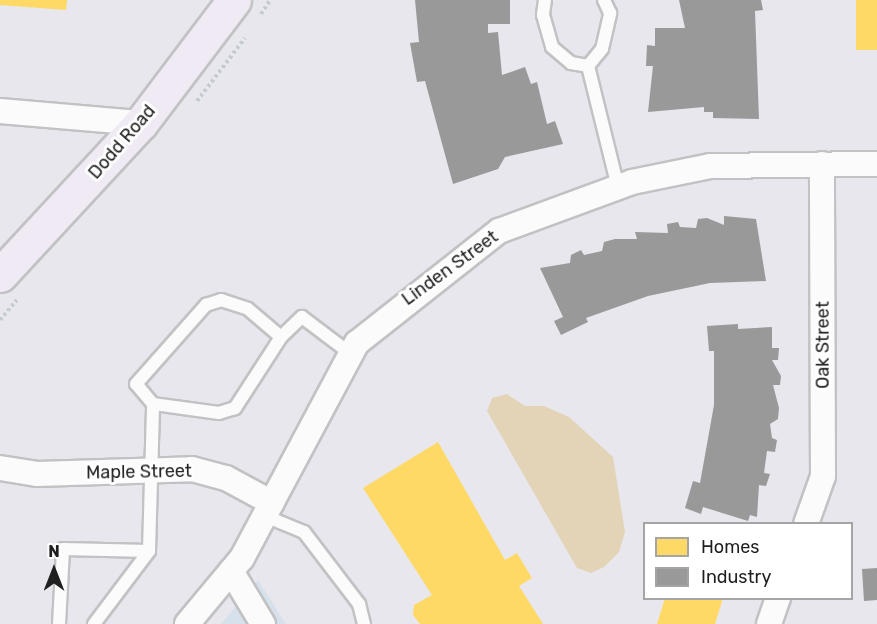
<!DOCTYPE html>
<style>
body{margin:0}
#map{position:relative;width:877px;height:624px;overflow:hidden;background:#e7e7ed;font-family:Rubik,sans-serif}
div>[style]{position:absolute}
.commercial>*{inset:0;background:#d7e1ec}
.water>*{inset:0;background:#e3d4b8}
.homes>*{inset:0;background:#ffd966;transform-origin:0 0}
.industry>*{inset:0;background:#999}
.path>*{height:4px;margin-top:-2px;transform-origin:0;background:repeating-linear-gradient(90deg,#c4cad3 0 3px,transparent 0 6px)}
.roads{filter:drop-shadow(2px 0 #c2c2c4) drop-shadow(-2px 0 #c2c2c4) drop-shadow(0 2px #c2c2c4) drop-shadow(0 -2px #c2c2c4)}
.service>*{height:12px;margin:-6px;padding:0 6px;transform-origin:6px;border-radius:6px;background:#fbfbfc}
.minor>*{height:24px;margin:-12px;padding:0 12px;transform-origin:12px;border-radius:12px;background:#fbfbfc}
.secondary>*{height:33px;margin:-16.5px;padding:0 16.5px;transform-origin:16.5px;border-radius:16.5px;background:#efeaf4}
span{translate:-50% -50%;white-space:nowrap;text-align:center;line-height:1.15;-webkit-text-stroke:6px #fff;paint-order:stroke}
.street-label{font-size:18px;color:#1f1f1f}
.legend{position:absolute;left:643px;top:522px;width:210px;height:78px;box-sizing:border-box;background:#fff;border:2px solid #a5a5a5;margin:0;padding:8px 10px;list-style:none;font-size:18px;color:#1f1f1f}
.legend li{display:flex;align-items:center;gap:12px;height:30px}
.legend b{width:30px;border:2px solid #a5a5a5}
.north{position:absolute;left:24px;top:540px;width:60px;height:60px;-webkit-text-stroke:4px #fff;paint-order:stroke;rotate:0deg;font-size:16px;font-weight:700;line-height:24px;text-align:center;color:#1f1f1f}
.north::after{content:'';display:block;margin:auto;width:21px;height:27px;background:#1f1f1f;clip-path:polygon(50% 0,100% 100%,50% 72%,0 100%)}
</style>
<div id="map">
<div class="commercial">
<div style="clip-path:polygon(258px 580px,286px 624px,221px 624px)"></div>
</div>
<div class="water">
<div style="clip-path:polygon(507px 394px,525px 406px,544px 406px,569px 417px,613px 457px,625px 532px,619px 552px,604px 567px,591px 573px,577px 568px,487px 411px,492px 398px)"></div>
</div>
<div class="homes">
<div style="clip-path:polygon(0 0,67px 0,66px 10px,0 5px)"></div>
<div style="left:856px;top:0;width:21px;height:50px"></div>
<div style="clip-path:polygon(438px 442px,505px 560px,517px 553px,532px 578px,519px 586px,543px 624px,420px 624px,413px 615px,414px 605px,432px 595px,363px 488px)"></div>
<div style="clip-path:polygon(665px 598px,723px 598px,715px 624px,657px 624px)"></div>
</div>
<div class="industry">
<div style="clip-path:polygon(415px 0,510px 0,510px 24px,488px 24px,488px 33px,498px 32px,502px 75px,525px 67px,531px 84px,537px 82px,547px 124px,555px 121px,563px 144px,505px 157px,498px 169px,453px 184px,425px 81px,417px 82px,410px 43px,419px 42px)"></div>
<div style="clip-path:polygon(679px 0,761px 0,763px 10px,755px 11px,759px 119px,713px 118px,713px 112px,704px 112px,704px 107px,648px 112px,653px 66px,646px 66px,647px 45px,655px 46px,655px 28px,685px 28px)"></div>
<div style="clip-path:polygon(724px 216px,756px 219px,766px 281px,710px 283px,648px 296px,586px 318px,588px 322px,561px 335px,554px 321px,563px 317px,540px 268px,570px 263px,571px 255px,581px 250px,584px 255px,602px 251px,604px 242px,615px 239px,637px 239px,635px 232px,668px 233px,667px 224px,678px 222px,680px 227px,696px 228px,698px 219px,707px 218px,724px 225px)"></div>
<div style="clip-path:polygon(738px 324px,738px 329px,772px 327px,772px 348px,779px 348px,778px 360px,772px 360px,781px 376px,780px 385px,773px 385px,779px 408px,778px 419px,770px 424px,772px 438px,777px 440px,775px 452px,767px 451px,764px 473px,770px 474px,766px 486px,759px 485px,757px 517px,750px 515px,748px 521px,703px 507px,701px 514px,685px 508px,693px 481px,700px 483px,714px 405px,714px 351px,709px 351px,707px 326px)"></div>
<div style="clip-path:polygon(877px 568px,877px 600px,864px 601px,862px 569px)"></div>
</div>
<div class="path">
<div style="left:261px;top:14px;width:17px;rotate:-57deg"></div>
<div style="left:197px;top:101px;width:79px;rotate:-52.7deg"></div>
<div style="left:0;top:320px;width:26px;rotate:-50deg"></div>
</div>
<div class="roads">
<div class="service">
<div style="left:545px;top:0;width:15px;rotate:98deg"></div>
<div style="left:543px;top:15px;width:33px;rotate:74deg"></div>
<div style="left:552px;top:47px;width:25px;rotate:40deg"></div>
<div style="left:571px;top:63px;width:17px;rotate:10deg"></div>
<div style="left:588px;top:66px;width:125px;rotate:76.1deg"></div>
<div style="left:588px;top:66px;width:22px;rotate:-51deg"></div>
<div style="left:602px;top:49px;width:37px;rotate:-77deg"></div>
<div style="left:610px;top:13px;width:14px;rotate:-115deg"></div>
<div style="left:281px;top:337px;width:29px;rotate:-44deg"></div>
<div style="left:302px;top:317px;width:61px;rotate:37.1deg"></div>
<div style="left:265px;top:516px;width:42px;rotate:22.3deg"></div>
<div style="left:304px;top:532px;width:91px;rotate:52.6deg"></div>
<div style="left:359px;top:604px;width:21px;rotate:76deg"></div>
<div style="left:59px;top:624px;width:75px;rotate:-86.9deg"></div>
<div style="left:63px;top:549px;width:86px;rotate:1.3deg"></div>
<div style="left:94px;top:624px;width:91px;rotate:-53deg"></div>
<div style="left:149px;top:551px;width:147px;rotate:-88.4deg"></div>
<div style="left:153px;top:404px;width:26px;rotate:-130deg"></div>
<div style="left:136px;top:384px;width:106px;rotate:-48.5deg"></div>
<div style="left:206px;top:305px;width:16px;rotate:-18deg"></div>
<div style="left:221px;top:300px;width:28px;rotate:18deg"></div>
<div style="left:248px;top:309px;width:43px;rotate:40.3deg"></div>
<div style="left:281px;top:337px;width:85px;rotate:122.9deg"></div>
<div style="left:235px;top:408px;width:17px;rotate:163deg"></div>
<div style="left:219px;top:413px;width:67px;rotate:-172.2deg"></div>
</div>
<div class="minor">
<div style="left:0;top:111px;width:142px;rotate:4.9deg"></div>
<div style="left:0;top:468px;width:37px;rotate:9deg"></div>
<div style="left:37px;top:474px;width:155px;rotate:-1.8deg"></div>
<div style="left:192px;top:469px;width:35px;rotate:15deg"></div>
<div style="left:226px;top:478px;width:52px;rotate:28.5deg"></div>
<div style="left:806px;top:524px;width:51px;rotate:-70.5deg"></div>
<div style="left:823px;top:476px;width:312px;rotate:-90.2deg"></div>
<div style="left:231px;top:571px;width:62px;rotate:58.9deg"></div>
<div style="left:187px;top:624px;width:86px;rotate:-50.2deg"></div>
<div style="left:242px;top:558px;width:244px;rotate:-61.9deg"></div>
<div style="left:357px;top:343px;width:181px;rotate:-38.3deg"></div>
<div style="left:499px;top:231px;width:142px;rotate:-20.2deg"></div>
<div style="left:632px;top:182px;width:80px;rotate:-11.6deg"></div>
<div style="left:710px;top:166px;width:167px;rotate:-0.7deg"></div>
<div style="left:769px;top:624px;width:28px;rotate:-71deg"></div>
</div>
<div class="secondary">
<div style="left:0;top:275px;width:207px;rotate:-47.2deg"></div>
<div style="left:141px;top:123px;width:154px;rotate:-52.9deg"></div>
</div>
</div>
<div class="street-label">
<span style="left:122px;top:142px;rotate:-49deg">Dodd Road</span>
<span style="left:450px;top:268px;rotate:-36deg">Linden Street</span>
<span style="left:823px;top:345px;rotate:-90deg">Oak Street</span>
<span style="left:139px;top:472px;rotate:-1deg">Maple Street</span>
</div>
<ul class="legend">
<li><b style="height:16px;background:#ffd966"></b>Homes</li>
<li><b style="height:16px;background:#999"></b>Industry</li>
</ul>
<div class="north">N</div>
</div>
